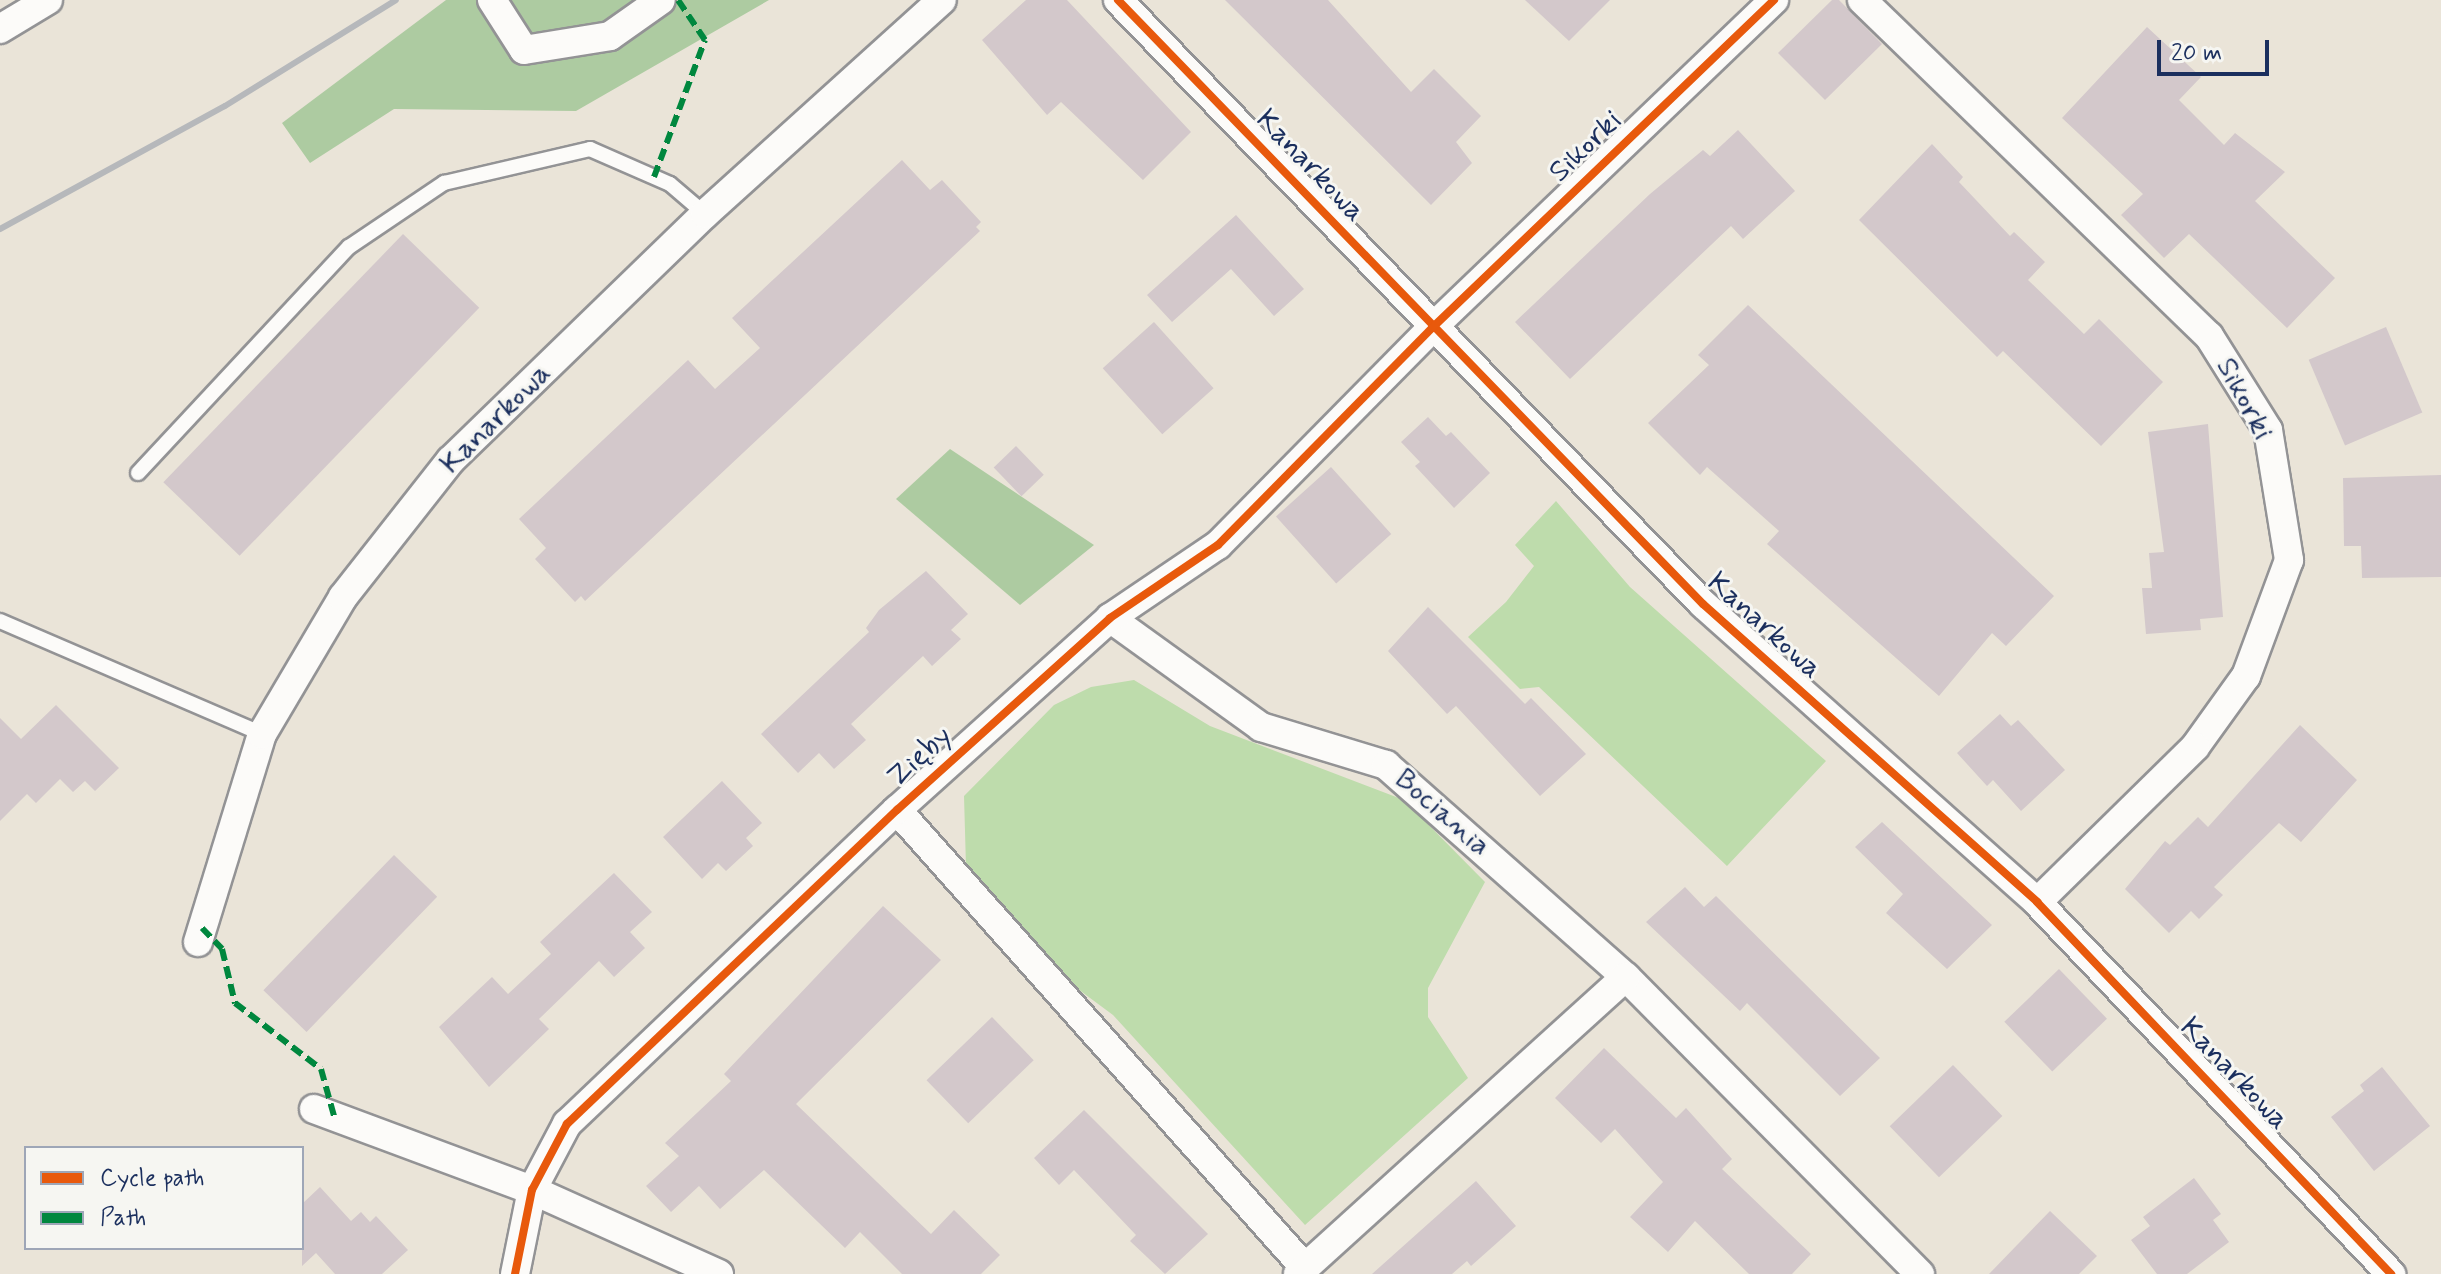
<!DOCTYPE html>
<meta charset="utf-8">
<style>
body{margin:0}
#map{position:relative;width:2441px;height:1274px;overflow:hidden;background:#eae4d8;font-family:Mynerve,sans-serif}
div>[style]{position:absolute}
.green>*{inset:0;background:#bedcac}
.forest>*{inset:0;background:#adcba1}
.building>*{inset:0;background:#d3c8cb;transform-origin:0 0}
.roads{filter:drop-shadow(2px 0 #939395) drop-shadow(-2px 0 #939395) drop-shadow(0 2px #939395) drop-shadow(0 -2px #939395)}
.lane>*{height:14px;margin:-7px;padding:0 7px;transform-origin:7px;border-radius:7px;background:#fcfbf9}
.street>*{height:28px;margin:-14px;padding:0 14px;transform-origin:14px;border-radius:14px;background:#fcfbf9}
.rail>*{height:6px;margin:-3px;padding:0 3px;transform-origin:3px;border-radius:3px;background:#b6b8bb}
.quiet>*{height:6px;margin-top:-3px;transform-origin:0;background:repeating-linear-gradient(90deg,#00873e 0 12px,transparent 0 18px)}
.cycleway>*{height:8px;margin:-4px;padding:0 4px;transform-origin:4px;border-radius:4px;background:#e8590c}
span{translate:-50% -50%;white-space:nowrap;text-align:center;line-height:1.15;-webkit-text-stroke:6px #f6f6f2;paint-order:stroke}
.street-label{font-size:30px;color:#1b2f5e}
.legend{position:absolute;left:24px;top:1146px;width:280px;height:104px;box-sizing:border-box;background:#f6f6f2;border:2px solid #9ea6b7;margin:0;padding:10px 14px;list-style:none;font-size:24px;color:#1b2f5e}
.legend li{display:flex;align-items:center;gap:16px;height:40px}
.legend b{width:40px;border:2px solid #9ea6b7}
.scale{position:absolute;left:2157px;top:40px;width:112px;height:36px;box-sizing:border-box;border:4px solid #1b2f5e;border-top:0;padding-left:10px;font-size:24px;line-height:28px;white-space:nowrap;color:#1b2f5e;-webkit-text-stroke:6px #f6f6f2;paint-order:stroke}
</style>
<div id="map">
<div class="green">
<div style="clip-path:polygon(1556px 501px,1630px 587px,1826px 761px,1727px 866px,1539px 687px,1520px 689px,1468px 637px,1506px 602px,1534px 566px,1515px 545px)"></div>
<div style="clip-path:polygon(1134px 680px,1210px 726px,1404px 800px,1485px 882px,1428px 988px,1428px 1017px,1468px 1078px,1305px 1225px,1113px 1015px,1059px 975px,966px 867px,964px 796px,1054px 705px,1091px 687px)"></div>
</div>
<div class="forest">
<div style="clip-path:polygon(446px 0,769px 0,576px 111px,394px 109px,310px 163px,282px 123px)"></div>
<div style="clip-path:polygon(950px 449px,1094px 545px,1020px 605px,896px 499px)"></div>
</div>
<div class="building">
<div style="clip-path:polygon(1026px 0,1067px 0,1191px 132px,1143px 180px,1061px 102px,1047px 115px,982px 40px)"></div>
<div style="clip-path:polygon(1225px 0,1328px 0,1411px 92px,1434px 69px,1481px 116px,1456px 142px,1472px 163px,1431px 205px)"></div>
<div style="clip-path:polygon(1525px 0,1610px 0,1569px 41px)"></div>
<div style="clip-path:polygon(1832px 0,1839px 0,1882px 44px,1825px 100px,1778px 53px)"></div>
<div style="clip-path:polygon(2147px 27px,2201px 77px,2179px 100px,2224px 145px,2235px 133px,2285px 172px,2255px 201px,2335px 278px,2287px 328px,2189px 234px,2164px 258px,2121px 215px,2143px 194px,2062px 118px)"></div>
<div style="clip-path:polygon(1738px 130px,1795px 191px,1743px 239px,1731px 226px,1570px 379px,1515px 322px,1650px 194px,1703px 150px,1710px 156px)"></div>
<div style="clip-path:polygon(1932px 144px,1963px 177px,1959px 182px,2010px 236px,2014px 232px,2045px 262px,2028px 280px,2084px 334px,2099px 319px,2163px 382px,2101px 446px,2003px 351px,1997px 357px,1859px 220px)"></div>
<div style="clip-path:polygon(902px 160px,930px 190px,942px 180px,981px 222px,976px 227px,980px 231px,585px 601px,581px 596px,575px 602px,535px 559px,546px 548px,519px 519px,688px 360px,715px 389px,760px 348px,732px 318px)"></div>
<div style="clip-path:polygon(1236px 215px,1304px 289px,1274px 316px,1231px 269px,1172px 322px,1147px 295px)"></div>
<div style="left:403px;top:234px;width:106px;height:345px;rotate:44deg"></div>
<div style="clip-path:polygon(1748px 305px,2054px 596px,2006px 646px,1992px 633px,1939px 696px,1767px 544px,1779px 531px,1707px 467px,1700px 475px,1648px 423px,1709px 365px,1698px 355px)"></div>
<div style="left:1154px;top:322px;width:89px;height:69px;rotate:48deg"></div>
<div style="left:2386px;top:327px;width:93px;height:84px;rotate:67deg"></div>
<div style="clip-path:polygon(1428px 417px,1446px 436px,1451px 432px,1490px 473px,1454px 508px,1415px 466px,1420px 462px,1401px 442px)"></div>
<div style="clip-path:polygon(2208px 424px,2223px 617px,2200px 619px,2201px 630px,2146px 634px,2142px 588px,2152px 588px,2149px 553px,2164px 552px,2148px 432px)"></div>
<div style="left:1016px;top:446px;width:40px;height:31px;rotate:46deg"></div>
<div style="left:1331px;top:467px;width:90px;height:74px;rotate:48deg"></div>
<div style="clip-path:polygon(2441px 475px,2441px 577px,2362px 578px,2361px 546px,2344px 546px,2343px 478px)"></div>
<div style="clip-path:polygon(926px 571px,968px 614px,951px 630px,961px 639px,932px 666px,923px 656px,851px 724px,866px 740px,834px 769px,819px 753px,798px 773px,761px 734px,869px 632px,866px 628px,879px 610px)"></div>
<div style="clip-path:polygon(1428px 607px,1525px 704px,1531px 698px,1586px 754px,1540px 796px,1456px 706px,1447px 714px,1388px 651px)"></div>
<div style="clip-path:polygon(56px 705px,119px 768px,95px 791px,85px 781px,73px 792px,60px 779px,36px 803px,27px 794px,0 821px,0 718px,21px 739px)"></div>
<div style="clip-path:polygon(2000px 714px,2011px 726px,2018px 720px,2065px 770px,2021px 811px,1993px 780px,1987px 786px,1957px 753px)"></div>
<div style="clip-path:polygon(2300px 725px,2357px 780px,2301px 842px,2279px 823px,2214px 887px,2223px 895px,2199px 919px,2191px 911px,2169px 933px,2125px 889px,2165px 841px,2170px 845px,2198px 817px,2208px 827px)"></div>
<div style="clip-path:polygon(722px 781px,762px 823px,746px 838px,753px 846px,726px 871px,718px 863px,702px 879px,663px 837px)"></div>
<div style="clip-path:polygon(1882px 822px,1992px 925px,1947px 969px,1886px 913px,1903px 894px,1855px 847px)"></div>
<div style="left:394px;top:855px;width:60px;height:188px;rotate:44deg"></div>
<div style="clip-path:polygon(614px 873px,652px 912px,630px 932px,645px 948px,614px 977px,599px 961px,539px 1019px,549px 1029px,489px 1087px,439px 1027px,492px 977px,508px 994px,551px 954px,540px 942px)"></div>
<div style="clip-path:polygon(1685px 887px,1704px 907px,1716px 896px,1880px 1058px,1840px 1096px,1747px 1003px,1740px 1011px,1646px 922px)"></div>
<div style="clip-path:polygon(883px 906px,941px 960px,796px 1104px,931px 1234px,954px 1210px,1000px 1255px,981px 1274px,902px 1274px,860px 1232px,845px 1248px,764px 1170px,720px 1209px,699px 1186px,671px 1212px,646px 1186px,679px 1156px,665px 1143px,731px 1081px,724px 1074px)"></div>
<div style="left:2059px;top:969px;width:69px;height:76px;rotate:46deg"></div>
<div style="left:992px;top:1017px;width:60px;height:91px;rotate:46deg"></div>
<div style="clip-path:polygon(1604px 1048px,1676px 1118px,1686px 1108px,1732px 1159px,1722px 1169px,1811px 1254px,1792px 1274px,1749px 1274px,1695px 1221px,1668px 1252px,1630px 1217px,1663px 1182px,1615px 1129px,1601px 1143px,1555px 1098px)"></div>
<div style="left:1953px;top:1065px;width:71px;height:88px;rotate:46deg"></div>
<div style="clip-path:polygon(2382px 1067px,2430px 1126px,2374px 1171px,2331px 1117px,2364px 1091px,2360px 1085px)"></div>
<div style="clip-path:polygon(1084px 1110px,1208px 1234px,1165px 1274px,1130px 1241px,1136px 1235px,1074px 1170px,1059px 1185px,1034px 1158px)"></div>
<div style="clip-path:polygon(2194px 1178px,2221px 1214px,2213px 1220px,2229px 1242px,2187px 1274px,2157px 1274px,2131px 1240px,2150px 1226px,2143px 1217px)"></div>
<div style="clip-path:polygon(1476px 1181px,1516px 1226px,1471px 1266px,1467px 1261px,1452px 1274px,1372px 1274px)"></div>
<div style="clip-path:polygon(320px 1187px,351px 1221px,361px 1212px,370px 1222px,376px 1216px,408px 1250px,382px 1274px,335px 1274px,316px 1253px,302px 1266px,302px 1204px)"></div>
<div style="clip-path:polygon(2050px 1211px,2097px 1256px,2079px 1274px,1989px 1274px)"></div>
</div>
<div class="roads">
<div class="lane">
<div style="left:138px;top:473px;width:309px;rotate:-47deg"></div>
<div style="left:349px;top:247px;width:115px;rotate:-34deg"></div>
<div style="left:444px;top:183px;width:150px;rotate:-13.1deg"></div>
<div style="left:590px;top:149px;width:87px;rotate:23.6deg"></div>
<div style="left:670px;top:184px;width:46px;rotate:40.6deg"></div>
<div style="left:0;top:621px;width:285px;rotate:23.3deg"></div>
</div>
<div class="street">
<div style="left:492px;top:0;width:59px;rotate:57.4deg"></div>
<div style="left:524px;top:50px;width:87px;rotate:-9.2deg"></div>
<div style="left:610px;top:36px;width:62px;rotate:-35.2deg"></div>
<div style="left:1118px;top:0;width:841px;rotate:45.92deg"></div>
<div style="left:1703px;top:604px;width:448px;rotate:41.7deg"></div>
<div style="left:2037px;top:902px;width:514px;rotate:46.42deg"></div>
<div style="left:1862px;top:0;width:483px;rotate:44.1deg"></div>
<div style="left:2209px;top:336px;width:111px;rotate:57.9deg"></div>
<div style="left:2268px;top:430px;width:132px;rotate:80.8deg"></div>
<div style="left:2289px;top:560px;width:124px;rotate:110.3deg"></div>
<div style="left:2246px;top:676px;width:87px;rotate:125.7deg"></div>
<div style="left:2195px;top:747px;width:221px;rotate:135.5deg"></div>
<div style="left:0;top:29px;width:56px;rotate:-31.1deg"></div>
<div style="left:1110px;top:618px;width:186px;rotate:35.8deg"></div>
<div style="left:1261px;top:727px;width:131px;rotate:16.9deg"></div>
<div style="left:1386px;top:765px;width:320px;rotate:41.5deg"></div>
<div style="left:1626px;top:977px;width:418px;rotate:45.3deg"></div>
<div style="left:897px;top:810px;width:613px;rotate:48.3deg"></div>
<div style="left:198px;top:942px;width:218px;rotate:-72.9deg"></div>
<div style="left:262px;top:734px;width:159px;rotate:-59.4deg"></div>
<div style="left:343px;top:597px;width:174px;rotate:-51.8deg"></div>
<div style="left:451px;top:460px;width:354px;rotate:-44.1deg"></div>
<div style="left:705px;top:214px;width:319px;rotate:-42.1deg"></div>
<div style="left:314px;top:1109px;width:233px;rotate:20.4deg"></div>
<div style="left:532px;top:1190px;width:205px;rotate:24.2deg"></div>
<div style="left:515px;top:1274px;width:86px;rotate:-78.6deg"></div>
<div style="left:532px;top:1190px;width:75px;rotate:-62.1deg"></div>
<div style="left:567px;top:1124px;width:456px;rotate:-43.6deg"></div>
<div style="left:897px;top:810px;width:287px;rotate:-42deg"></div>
<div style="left:1110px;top:618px;width:130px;rotate:-34.1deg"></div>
<div style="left:1218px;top:545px;width:305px;rotate:-45.4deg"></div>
<div style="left:1432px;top:328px;width:474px;rotate:-43.8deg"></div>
<div style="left:1298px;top:1274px;width:442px;rotate:-42.2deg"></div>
</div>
</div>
<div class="rail">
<div style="left:0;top:229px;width:256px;rotate:-28.7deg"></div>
<div style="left:225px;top:106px;width:201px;rotate:-31.8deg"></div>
</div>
<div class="quiet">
<div style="left:654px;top:177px;width:146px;rotate:-69.6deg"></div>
<div style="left:705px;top:40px;width:48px;rotate:-124deg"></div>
<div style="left:202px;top:928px;width:29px;rotate:46deg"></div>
<div style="left:222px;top:949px;width:56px;rotate:76.5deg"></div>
<div style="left:235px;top:1003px;width:108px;rotate:37.5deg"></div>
<div style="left:321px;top:1069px;width:49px;rotate:74.5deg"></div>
</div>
<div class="cycleway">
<div style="left:1118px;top:0;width:841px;rotate:45.92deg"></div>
<div style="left:1703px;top:604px;width:448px;rotate:41.7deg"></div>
<div style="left:2037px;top:902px;width:514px;rotate:46.42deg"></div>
<div style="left:515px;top:1274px;width:86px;rotate:-78.6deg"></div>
<div style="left:532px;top:1190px;width:75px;rotate:-62.1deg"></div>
<div style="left:567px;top:1124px;width:456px;rotate:-43.6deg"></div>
<div style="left:897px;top:810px;width:287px;rotate:-42deg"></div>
<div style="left:1110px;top:618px;width:130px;rotate:-34.1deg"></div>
<div style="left:1218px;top:545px;width:305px;rotate:-45.4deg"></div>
<div style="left:1432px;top:328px;width:474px;rotate:-43.8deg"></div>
</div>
<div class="street-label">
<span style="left:1586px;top:147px;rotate:-44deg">Sikorki</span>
<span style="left:1310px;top:166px;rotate:46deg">Kanarkowa</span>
<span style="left:2244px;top:399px;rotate:62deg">Sikorki</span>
<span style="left:496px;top:419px;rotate:-45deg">Kanarkowa</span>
<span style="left:1764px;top:626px;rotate:42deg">Kanarkowa</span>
<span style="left:920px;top:757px;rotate:-42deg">Zięby</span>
<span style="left:1442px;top:813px;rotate:41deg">Bociania</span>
<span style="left:2234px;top:1074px;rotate:46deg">Kanarkowa</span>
</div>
<ul class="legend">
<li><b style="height:10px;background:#e8590c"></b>Cycle path</li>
<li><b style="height:10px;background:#00873e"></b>Path</li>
</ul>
<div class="scale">20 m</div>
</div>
